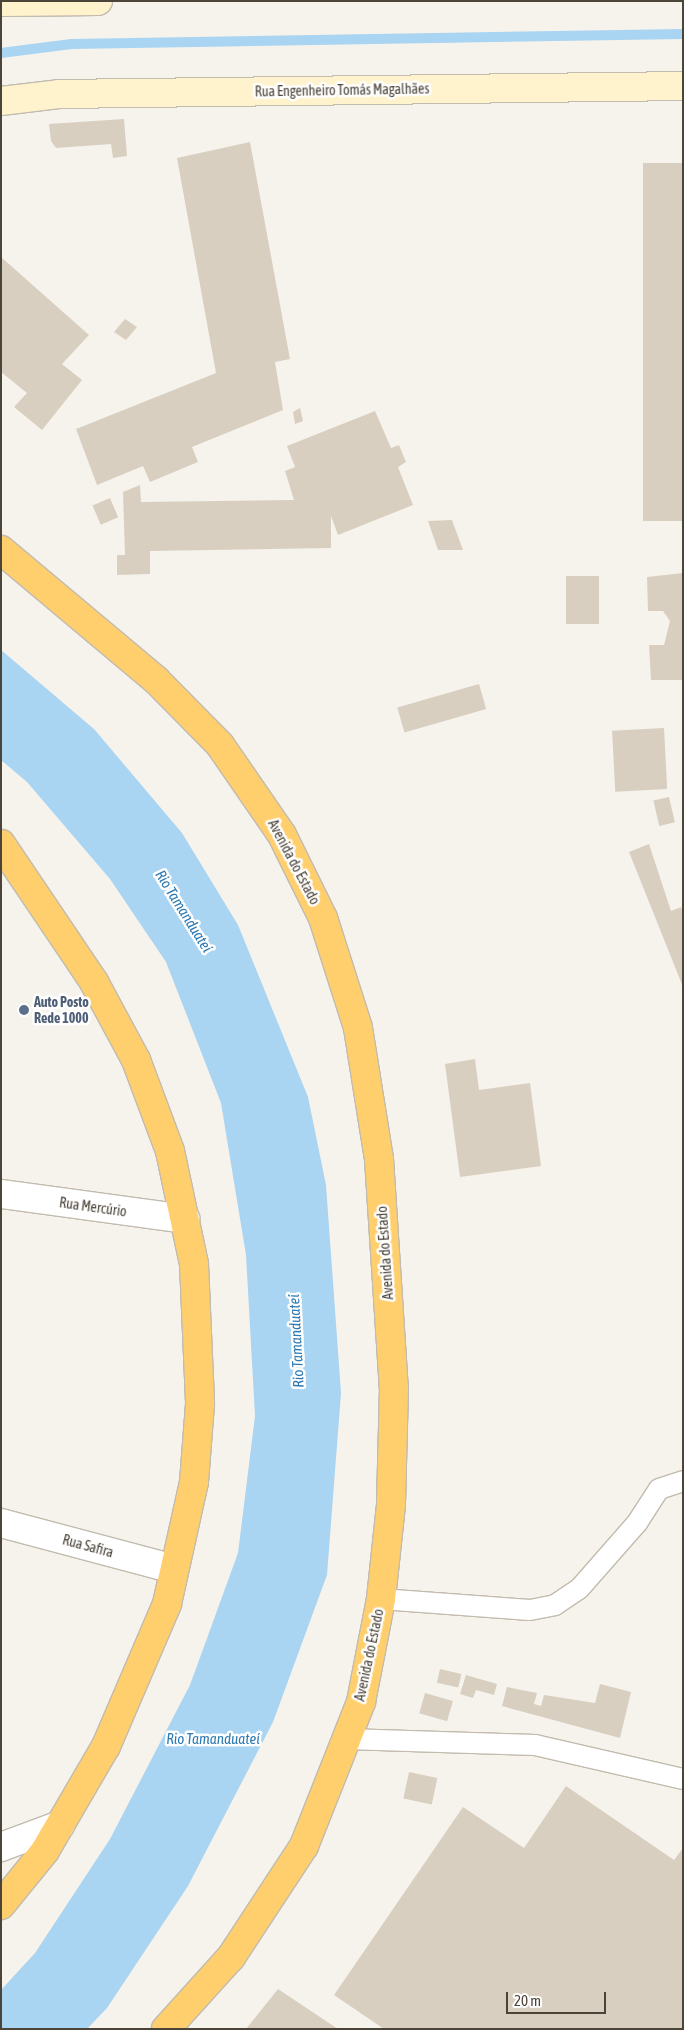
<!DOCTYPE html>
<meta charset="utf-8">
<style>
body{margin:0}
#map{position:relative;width:684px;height:2030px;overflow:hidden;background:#f6f3ec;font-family:"Asap Condensed",sans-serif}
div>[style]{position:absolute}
.water>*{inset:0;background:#a9d4f2}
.stream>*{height:10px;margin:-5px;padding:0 5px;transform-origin:5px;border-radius:5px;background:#a9d4f2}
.building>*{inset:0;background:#d8cfc1;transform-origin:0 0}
.roads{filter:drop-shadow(1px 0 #c2bbae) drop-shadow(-1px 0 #c2bbae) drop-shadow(0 1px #c2bbae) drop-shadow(0 -1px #c2bbae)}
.lane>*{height:20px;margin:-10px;padding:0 10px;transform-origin:10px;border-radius:10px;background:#fff}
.street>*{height:28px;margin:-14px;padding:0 14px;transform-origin:14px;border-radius:14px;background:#fff}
.secondary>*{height:28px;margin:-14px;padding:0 14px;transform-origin:14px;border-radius:14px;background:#fff3cd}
.highway>*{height:28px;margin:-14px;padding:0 14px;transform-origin:14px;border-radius:14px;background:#ffcf6e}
.dots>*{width:14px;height:14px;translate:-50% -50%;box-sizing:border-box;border:2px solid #fff;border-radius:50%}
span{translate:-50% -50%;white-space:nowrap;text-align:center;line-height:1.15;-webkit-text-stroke:5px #fff;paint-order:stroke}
.street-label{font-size:14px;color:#4b4439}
.service-label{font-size:14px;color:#4e5e75;font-weight:700}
.left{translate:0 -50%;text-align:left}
.water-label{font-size:15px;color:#2e7ab2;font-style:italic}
.frame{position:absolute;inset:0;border:2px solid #4b4439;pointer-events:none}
.scale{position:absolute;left:506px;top:1992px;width:100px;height:22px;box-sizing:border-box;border:2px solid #4b4439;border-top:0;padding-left:6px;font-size:15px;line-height:18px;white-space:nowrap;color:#4b4439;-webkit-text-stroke:4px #fff;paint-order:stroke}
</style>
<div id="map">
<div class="water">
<div style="clip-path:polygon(1px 650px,94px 729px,182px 833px,238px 925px,308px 1097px,326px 1185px,341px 1393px,327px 1575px,273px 1722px,188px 1886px,107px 2008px,87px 2029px,1px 2029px,1px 1990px,35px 1953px,110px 1839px,190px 1685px,238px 1553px,255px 1416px,246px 1255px,221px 1103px,166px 962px,110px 879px,27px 782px,1px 760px)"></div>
</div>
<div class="stream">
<div style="left:1px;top:53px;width:71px;rotate:-7.3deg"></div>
<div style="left:71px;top:44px;width:612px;rotate:-0.94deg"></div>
</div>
<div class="building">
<div style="clip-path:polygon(124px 119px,127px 156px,113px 158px,111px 144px,56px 148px,51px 141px,49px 124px)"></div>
<div style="clip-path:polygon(250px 142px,290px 359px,275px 362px,283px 410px,192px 447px,198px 462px,150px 482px,143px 466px,97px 485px,76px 429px,216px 373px,177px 158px)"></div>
<div style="left:643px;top:163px;width:40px;height:358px"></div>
<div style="clip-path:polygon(1px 257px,89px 335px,62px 364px,82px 380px,42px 430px,14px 407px,27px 393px,1px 372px)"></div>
<div style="clip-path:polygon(125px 319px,137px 327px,126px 340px,114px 332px)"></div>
<div style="clip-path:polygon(300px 408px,303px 421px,295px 424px,293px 412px)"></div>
<div style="clip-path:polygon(375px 411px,391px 448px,399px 445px,406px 462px,398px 467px,413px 505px,338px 535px,331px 516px,331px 548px,150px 551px,150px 574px,117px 575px,117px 555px,125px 555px,123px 492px,140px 485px,141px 502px,294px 500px,285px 471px,295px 467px,287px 446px)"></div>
<div style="left:110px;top:498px;width:21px;height:19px;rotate:67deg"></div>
<div style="clip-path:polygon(452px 520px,463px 550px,438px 550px,428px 521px)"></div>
<div style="clip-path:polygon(683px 573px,683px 680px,651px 680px,649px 645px,664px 645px,670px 621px,663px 611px,648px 611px,647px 577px)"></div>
<div style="left:566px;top:576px;width:33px;height:48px"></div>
<div style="left:479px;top:684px;width:26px;height:85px;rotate:74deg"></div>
<div style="left:664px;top:728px;width:61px;height:52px;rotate:87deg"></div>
<div style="left:669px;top:797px;width:26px;height:16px;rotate:77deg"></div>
<div style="clip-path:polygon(649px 844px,671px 911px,681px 907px,683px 913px,683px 987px,629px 852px)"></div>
<div style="clip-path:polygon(475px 1059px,479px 1090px,530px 1083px,541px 1166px,460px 1177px,445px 1064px)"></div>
<div style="left:440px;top:1669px;width:22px;height:14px;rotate:13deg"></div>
<div style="clip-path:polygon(466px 1675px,497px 1684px,494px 1695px,476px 1690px,473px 1698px,460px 1694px)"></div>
<div style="clip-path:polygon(600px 1684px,631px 1692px,620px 1738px,502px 1706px,507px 1687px,537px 1693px,534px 1704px,541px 1706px,544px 1695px,595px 1703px)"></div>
<div style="left:425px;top:1693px;width:29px;height:21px;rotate:16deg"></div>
<div style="left:409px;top:1772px;width:29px;height:27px;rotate:12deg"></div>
<div style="clip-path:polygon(566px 1786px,674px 1860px,683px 1848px,683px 2029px,384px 2029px,334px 1995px,463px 1807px,524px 1848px)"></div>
<div style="clip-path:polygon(278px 1989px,338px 2029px,246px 2029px)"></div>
</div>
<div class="roads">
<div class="lane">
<div style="left:381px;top:1599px;width:149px;rotate:4.2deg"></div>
<div style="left:530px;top:1610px;width:25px;rotate:-11deg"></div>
<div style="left:555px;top:1605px;width:29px;rotate:-34deg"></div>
<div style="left:579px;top:1589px;width:88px;rotate:-48.7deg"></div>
<div style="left:637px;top:1523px;width:40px;rotate:-57.1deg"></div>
<div style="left:659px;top:1489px;width:25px;rotate:-18deg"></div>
<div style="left:346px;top:1739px;width:189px;rotate:1.8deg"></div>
<div style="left:535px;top:1745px;width:152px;rotate:12.9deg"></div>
</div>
<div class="street">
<div style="left:1px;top:1194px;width:186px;rotate:7.7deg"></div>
<div style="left:1px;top:1523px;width:179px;rotate:14.9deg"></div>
<div style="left:1px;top:1847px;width:63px;rotate:-20.4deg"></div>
</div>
<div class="secondary">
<div style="left:1px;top:2px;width:97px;rotate:-0.6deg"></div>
<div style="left:1px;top:101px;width:58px;rotate:-6.9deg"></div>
<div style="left:59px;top:94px;width:624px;rotate:-0.73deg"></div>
</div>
<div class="highway">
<div style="left:1px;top:550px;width:202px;rotate:40deg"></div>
<div style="left:156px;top:680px;width:91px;rotate:45.4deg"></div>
<div style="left:220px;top:745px;width:109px;rotate:55.4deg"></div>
<div style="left:282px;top:835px;width:93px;rotate:63.7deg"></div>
<div style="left:323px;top:918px;width:115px;rotate:72.3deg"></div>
<div style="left:358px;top:1028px;width:133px;rotate:80.9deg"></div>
<div style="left:379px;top:1159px;width:229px;rotate:86.3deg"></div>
<div style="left:394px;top:1388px;width:117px;rotate:91.5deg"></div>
<div style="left:391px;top:1505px;width:95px;rotate:96.1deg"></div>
<div style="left:381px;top:1599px;width:105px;rotate:101deg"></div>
<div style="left:361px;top:1702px;width:155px;rotate:111.6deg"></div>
<div style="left:304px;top:1846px;width:133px;rotate:123.3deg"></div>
<div style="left:231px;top:1957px;width:97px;rotate:132.1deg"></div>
<div style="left:1px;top:844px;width:166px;rotate:56deg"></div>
<div style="left:94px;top:982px;width:89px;rotate:61.7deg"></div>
<div style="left:136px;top:1060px;width:97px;rotate:69.5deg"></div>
<div style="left:170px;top:1151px;width:116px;rotate:78deg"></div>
<div style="left:194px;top:1264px;width:140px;rotate:87.5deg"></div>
<div style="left:200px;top:1404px;width:78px;rotate:94.4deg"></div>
<div style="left:194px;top:1482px;width:125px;rotate:102.5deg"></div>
<div style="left:167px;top:1604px;width:155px;rotate:113.2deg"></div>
<div style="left:106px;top:1746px;width:121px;rotate:120.2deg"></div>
<div style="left:45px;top:1851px;width:70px;rotate:129.2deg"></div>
</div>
</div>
<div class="dots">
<div style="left:24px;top:1010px;background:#5c6f8a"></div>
</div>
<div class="street-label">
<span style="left:342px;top:90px;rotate:-1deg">Rua Engenheiro Tomás Magalhães</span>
<span style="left:294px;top:862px;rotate:62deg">Avenida do Estado</span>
<span style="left:93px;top:1207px;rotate:8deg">Rua Mercúrio</span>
<span style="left:385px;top:1253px;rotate:-94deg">Avenida do Estado</span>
<span style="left:88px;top:1546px;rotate:15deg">Rua Safira</span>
<span style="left:369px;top:1655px;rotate:-78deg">Avenida do Estado</span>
</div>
<div class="service-label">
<span class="left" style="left:34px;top:1010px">Auto Posto<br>Rede 1000</span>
</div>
<div class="water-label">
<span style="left:184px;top:911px;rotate:58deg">Rio Tamanduateí</span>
<span style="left:296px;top:1341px;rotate:-93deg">Rio Tamanduateí</span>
<span style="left:213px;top:1739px">Rio Tamanduateí</span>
</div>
<div class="frame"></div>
<div class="scale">20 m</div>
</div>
